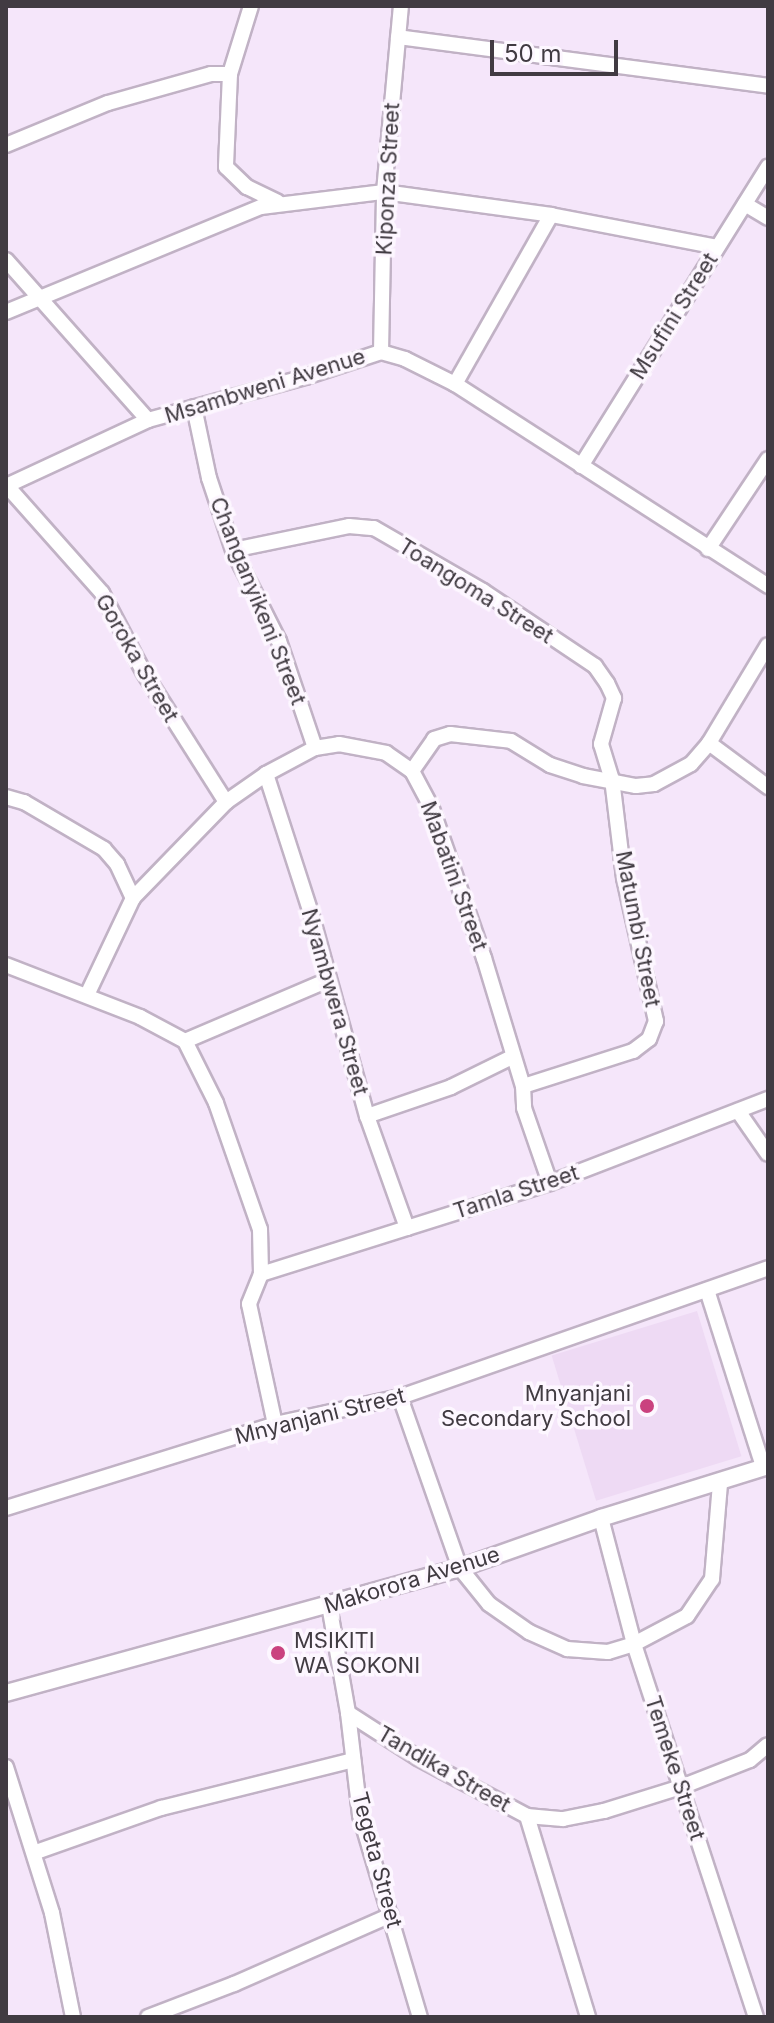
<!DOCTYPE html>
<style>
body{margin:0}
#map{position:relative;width:774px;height:2023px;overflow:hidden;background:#f5e6fa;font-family:Inter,sans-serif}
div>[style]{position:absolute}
.built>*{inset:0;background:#eedaf4;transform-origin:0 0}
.roads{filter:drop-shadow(2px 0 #c1b2c5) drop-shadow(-2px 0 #c1b2c5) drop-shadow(0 2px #c1b2c5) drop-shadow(0 -2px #c1b2c5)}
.minor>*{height:14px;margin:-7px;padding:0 7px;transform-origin:7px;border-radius:7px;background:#fff}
.tertiary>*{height:16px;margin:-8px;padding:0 8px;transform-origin:8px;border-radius:8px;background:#fff}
.dots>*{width:22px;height:22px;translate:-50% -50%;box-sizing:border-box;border:4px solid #fdf7ff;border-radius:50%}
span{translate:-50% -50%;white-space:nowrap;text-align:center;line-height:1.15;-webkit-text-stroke:7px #fdf7ff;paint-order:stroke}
.street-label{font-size:22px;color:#413b42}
.poi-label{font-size:22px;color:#413b42}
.right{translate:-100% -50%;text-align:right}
.left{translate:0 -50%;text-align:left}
.frame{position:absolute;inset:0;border:8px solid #413b42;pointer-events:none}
.scale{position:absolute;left:490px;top:40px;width:128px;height:36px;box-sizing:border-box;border:4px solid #413b42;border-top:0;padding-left:10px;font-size:24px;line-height:28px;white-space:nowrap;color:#413b42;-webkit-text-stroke:6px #fdf7ff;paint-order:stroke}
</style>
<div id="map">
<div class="built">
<div style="left:697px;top:1311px;width:152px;height:152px;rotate:73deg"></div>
</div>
<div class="roads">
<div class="minor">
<div style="left:251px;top:6px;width:71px;rotate:107.2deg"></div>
<div style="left:230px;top:74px;width:93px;rotate:92.5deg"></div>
<div style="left:226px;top:167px;width:29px;rotate:44deg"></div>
<div style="left:247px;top:187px;width:34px;rotate:26deg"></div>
<div style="left:398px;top:37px;width:373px;rotate:7.5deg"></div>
<div style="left:6px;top:145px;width:110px;rotate:-22.4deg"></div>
<div style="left:108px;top:103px;width:107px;rotate:-15.7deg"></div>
<div style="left:211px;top:74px;width:19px"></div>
<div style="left:745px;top:204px;width:27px;rotate:31deg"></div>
<div style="left:6px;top:260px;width:214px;rotate:48.4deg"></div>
<div style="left:148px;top:420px;width:163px;rotate:-15.3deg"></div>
<div style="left:305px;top:377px;width:80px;rotate:-18.2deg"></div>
<div style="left:381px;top:352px;width:25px;rotate:16deg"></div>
<div style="left:405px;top:359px;width:56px;rotate:26.6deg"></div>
<div style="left:455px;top:384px;width:373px;rotate:32.8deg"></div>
<div style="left:6px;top:312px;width:276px;rotate:-22.4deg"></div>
<div style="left:261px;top:207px;width:124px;rotate:-7deg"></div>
<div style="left:384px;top:192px;width:169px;rotate:7.8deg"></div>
<div style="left:551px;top:215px;width:169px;rotate:10.9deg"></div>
<div style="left:381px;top:352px;width:160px;rotate:-88.9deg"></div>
<div style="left:384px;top:192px;width:187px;rotate:-84.8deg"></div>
<div style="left:455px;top:384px;width:194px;rotate:-60.4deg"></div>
<div style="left:194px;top:407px;width:73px;rotate:78.1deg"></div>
<div style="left:209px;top:478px;width:76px;rotate:71.6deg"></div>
<div style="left:233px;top:550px;width:102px;rotate:63.2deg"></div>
<div style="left:279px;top:641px;width:113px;rotate:71.4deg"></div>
<div style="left:581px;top:466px;width:353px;rotate:-58deg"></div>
<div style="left:6px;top:486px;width:157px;rotate:-24.9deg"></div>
<div style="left:7px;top:486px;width:143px;rotate:48.4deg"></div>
<div style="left:102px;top:593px;width:90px;rotate:62.3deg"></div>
<div style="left:144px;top:673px;width:153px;rotate:57.6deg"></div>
<div style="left:708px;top:549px;width:108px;rotate:-56.3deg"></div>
<div style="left:233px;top:550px;width:118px;rotate:-11.7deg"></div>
<div style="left:349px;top:526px;width:25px;rotate:5deg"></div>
<div style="left:374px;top:528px;width:126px;rotate:30deg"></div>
<div style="left:483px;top:591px;width:135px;rotate:33.8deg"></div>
<div style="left:595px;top:666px;width:21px;rotate:55deg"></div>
<div style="left:607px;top:683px;width:17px;rotate:65deg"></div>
<div style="left:614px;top:698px;width:48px;rotate:105.8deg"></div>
<div style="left:601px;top:744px;width:37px;rotate:73deg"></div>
<div style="left:612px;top:779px;width:100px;rotate:83.1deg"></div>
<div style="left:624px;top:878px;width:147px;rotate:77.4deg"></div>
<div style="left:656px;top:1021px;width:19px;rotate:111deg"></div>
<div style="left:649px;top:1039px;width:20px;rotate:143deg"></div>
<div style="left:633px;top:1051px;width:115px;rotate:162.3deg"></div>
<div style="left:709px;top:743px;width:74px;rotate:36.7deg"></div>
<div style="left:412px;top:771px;width:39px;rotate:-55deg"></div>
<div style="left:434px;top:739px;width:17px;rotate:-17deg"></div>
<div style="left:450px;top:734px;width:61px;rotate:6.5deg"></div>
<div style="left:511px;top:741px;width:46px;rotate:31.6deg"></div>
<div style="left:550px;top:765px;width:35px;rotate:18deg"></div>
<div style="left:583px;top:776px;width:54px;rotate:10.7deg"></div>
<div style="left:636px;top:786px;width:18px;rotate:-6deg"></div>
<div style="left:654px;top:784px;width:42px;rotate:-28.4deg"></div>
<div style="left:691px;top:764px;width:28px;rotate:-49deg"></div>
<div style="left:709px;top:743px;width:114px;rotate:-59deg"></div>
<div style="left:266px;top:774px;width:146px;rotate:72.1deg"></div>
<div style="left:311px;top:913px;width:211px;rotate:74.6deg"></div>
<div style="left:367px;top:1116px;width:119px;rotate:70.3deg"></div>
<div style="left:6px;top:797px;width:19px;rotate:16deg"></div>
<div style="left:24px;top:802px;width:93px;rotate:30.4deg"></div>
<div style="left:104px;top:849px;width:20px;rotate:49deg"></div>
<div style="left:117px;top:864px;width:38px;rotate:65deg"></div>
<div style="left:6px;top:965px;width:144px;rotate:21.2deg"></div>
<div style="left:140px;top:1017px;width:51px;rotate:28.1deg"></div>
<div style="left:185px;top:1041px;width:69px;rotate:63.4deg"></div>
<div style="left:216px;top:1103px;width:133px;rotate:70.8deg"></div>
<div style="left:260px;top:1229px;width:45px;rotate:88.7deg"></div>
<div style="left:261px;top:1274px;width:32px;rotate:112deg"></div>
<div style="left:249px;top:1304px;width:123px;rotate:77.8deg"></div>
<div style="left:87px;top:995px;width:107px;rotate:-64.6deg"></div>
<div style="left:133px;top:898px;width:134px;rotate:-45.9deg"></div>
<div style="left:226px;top:802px;width:49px;rotate:-35deg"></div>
<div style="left:266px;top:774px;width:55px;rotate:-28deg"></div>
<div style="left:315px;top:748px;width:24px;rotate:-9deg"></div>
<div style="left:339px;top:744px;width:48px;rotate:10.8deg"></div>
<div style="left:386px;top:753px;width:32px;rotate:35deg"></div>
<div style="left:412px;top:771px;width:40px;rotate:62deg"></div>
<div style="left:431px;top:806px;width:161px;rotate:70.8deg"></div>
<div style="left:484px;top:958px;width:134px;rotate:73.1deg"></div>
<div style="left:523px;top:1086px;width:22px;rotate:87deg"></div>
<div style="left:524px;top:1108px;width:79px;rotate:70.9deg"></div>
<div style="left:185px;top:1041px;width:155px;rotate:-23.1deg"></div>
<div style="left:738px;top:1111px;width:52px;rotate:55.1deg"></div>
<div style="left:367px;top:1116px;width:89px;rotate:-19deg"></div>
<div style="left:451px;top:1087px;width:68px;rotate:-26.2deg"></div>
<div style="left:261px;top:1274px;width:303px;rotate:-17.5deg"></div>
<div style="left:550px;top:1183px;width:234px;rotate:-21.1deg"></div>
<div style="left:707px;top:1290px;width:186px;rotate:72.4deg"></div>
<div style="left:400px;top:1397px;width:181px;rotate:70.7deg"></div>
<div style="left:460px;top:1568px;width:46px;rotate:51.1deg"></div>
<div style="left:489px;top:1604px;width:49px;rotate:35deg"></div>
<div style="left:529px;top:1632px;width:42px;rotate:24.1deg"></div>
<div style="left:567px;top:1649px;width:41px;rotate:4.2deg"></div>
<div style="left:608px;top:1652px;width:27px;rotate:-17deg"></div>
<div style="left:634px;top:1644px;width:60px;rotate:-27.8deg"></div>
<div style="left:687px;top:1616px;width:45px;rotate:-56deg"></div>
<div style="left:712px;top:1579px;width:96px;rotate:-85.2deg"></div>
<div style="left:6px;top:1508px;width:282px;rotate:-17.3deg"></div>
<div style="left:275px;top:1424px;width:128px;rotate:-12.2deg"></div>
<div style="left:400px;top:1397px;width:390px;rotate:-19.3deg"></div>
<div style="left:601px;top:1518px;width:130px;rotate:75.3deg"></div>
<div style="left:634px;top:1644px;width:392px;rotate:71.9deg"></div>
<div style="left:329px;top:1605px;width:110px;rotate:80deg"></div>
<div style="left:348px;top:1713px;width:103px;rotate:83.3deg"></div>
<div style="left:360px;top:1815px;width:211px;rotate:73.5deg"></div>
<div style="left:348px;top:1713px;width:83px;rotate:32.7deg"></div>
<div style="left:418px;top:1758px;width:123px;rotate:28deg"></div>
<div style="left:527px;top:1816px;width:36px;rotate:5deg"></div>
<div style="left:563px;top:1819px;width:42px;rotate:-11deg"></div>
<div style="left:604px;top:1811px;width:81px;rotate:-17.3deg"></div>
<div style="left:681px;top:1787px;width:74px;rotate:-21.4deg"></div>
<div style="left:750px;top:1760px;width:23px;rotate:-40deg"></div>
<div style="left:6px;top:1767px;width:153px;rotate:72.5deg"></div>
<div style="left:52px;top:1913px;width:106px;rotate:78.6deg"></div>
<div style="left:527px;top:1816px;width:210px;rotate:73.1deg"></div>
<div style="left:36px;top:1852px;width:133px;rotate:-19.4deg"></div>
<div style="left:161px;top:1808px;width:198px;rotate:-14deg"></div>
<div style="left:148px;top:2017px;width:92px;rotate:-21deg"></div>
<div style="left:234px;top:1984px;width:171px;rotate:-23.7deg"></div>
</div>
<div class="tertiary">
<div style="left:6px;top:1693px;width:471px;rotate:-15.4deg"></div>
<div style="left:460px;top:1568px;width:150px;rotate:-19.5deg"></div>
<div style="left:601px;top:1518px;width:175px;rotate:-17.3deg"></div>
</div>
</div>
<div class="dots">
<div style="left:647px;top:1406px;background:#ca427f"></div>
<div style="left:278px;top:1653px;background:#ca427f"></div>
</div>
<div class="street-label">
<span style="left:388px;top:179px;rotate:-87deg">Kiponza Street</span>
<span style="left:674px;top:316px;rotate:-58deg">Msufini Street</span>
<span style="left:265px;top:386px;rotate:-17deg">Msambweni Avenue</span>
<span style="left:476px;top:591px;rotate:32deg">Toangoma Street</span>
<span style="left:258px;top:601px;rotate:68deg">Changanyikeni Street</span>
<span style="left:137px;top:658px;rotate:60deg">Goroka Street</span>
<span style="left:454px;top:876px;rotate:70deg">Mabatini Street</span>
<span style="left:638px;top:929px;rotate:79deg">Matumbi Street</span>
<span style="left:335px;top:1002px;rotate:74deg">Nyambwera Street</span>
<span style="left:516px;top:1192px;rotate:-18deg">Tamla Street</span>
<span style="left:320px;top:1416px;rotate:-14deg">Mnyanjani Street</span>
<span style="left:412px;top:1580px;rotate:-17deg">Makorora Avenue</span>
<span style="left:675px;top:1768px;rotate:72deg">Temeke Street</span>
<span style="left:444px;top:1769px;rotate:30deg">Tandika Street</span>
<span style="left:377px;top:1860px;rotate:75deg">Tegeta Street</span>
</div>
<div class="poi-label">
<span class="right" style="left:631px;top:1406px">Mnyanjani<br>Secondary School</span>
<span class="left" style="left:294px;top:1653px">MSIKITI<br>WA SOKONI</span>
</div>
<div class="frame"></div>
<div class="scale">50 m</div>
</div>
